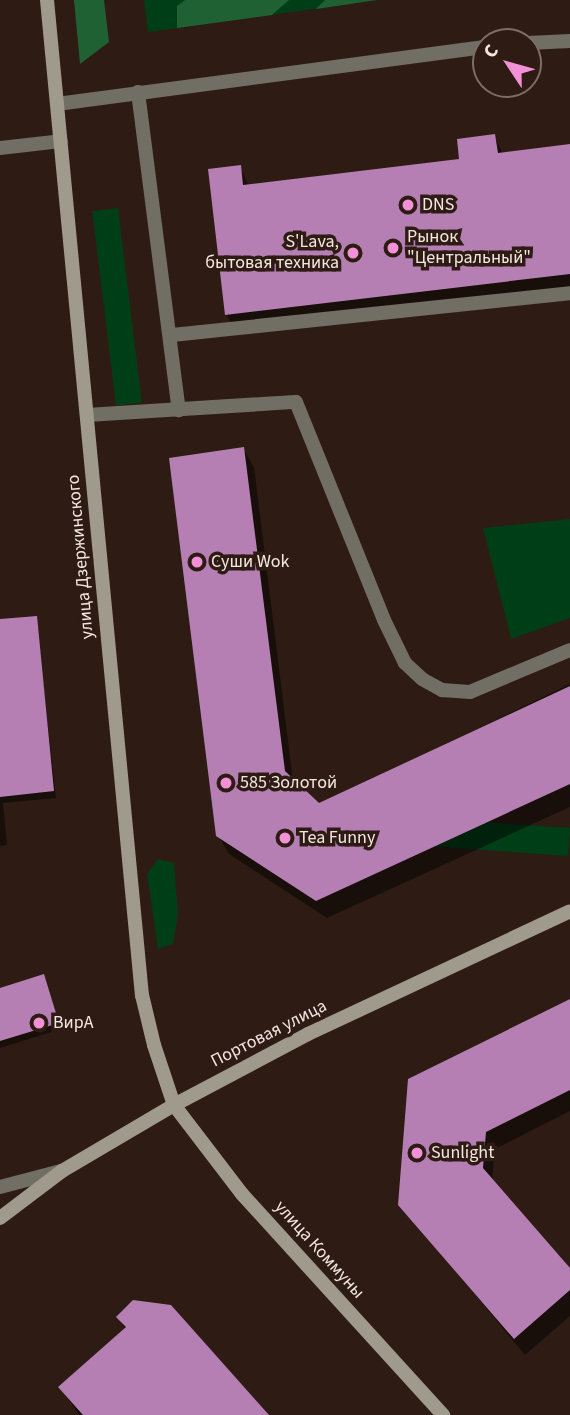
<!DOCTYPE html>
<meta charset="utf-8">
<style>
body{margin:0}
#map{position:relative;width:570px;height:1415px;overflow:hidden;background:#2e1c14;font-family:"Source Sans 3",sans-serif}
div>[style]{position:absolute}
.green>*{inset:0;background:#003e17;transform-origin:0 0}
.forest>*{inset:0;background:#206134}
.shadow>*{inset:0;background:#0007}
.building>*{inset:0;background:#b67fb4}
.lane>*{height:14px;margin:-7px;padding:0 7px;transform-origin:7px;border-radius:7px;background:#716e64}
.street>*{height:14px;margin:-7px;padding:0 7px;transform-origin:7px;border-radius:7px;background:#716e64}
.secondary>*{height:14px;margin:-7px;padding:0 7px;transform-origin:7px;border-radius:7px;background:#9f9a8b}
.dots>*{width:19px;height:19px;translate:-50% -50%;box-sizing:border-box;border:4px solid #2e1c14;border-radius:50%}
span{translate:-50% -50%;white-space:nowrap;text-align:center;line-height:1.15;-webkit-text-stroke:7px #2e1c14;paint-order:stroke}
.poi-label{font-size:18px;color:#f4e7e1}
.left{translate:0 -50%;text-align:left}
.right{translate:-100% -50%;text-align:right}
.street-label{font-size:18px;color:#f4e7e1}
.north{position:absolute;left:472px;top:28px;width:70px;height:70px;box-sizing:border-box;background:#2e1c14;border:2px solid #7d6d66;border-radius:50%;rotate:306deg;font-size:19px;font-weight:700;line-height:28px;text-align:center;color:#f4e7e1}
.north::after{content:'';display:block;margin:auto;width:24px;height:32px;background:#f291d6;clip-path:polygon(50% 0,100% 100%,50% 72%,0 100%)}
</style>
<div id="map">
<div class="green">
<div style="clip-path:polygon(144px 0,377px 0,148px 32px)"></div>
<div style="left:118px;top:208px;width:196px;height:26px;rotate:83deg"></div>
<div style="clip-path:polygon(570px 519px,570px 618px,511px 639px,483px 528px)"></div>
<div style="left:570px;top:828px;width:28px;height:330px;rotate:94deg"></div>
<div style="clip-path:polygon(158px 859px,174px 863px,178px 914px,173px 944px,158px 949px,147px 874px)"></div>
</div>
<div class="forest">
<div style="clip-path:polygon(74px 0,104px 0,109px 42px,80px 64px)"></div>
<div style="clip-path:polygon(185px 0,289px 0,272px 15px,177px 28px,177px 6px)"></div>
<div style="clip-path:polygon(325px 0,377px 0,316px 9px)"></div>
</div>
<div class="shadow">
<div style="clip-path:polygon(494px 136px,503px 154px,570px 146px,570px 289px,235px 329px,226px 314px,240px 167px,249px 186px,461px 161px)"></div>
<div style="clip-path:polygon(243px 449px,254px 467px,293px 781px,319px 805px,570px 684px,570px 807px,327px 918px,229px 854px,218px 835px)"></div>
<div style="clip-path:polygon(36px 618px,56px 798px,3px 803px,7px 845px,0 846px,0 621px)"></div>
<div style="clip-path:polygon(46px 982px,61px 1029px,0 1048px,0 989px)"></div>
<div style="clip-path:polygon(570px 1001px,570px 1111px,495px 1149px,492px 1181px,570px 1271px,570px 1316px,525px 1355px,400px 1204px)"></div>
<div style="clip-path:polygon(118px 1317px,267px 1415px,79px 1415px,60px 1387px,125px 1329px)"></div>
</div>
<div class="building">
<div style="clip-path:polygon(495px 134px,498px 153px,570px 144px,570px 274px,225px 315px,208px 169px,241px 165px,243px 185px,459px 159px,457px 139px)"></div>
<div style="clip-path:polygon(244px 447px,285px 771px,319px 803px,570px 686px,570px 784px,316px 901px,216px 836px,169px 458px)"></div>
<div style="clip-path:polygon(37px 616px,54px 791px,0 797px,0 619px)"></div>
<div style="clip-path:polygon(44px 974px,59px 1023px,0 1041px,0 988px)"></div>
<div style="clip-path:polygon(570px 999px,570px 1090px,486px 1132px,483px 1168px,570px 1268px,570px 1290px,514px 1339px,398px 1205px,408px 1079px)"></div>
<div style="clip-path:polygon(133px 1300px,171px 1305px,269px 1415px,83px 1415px,58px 1387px,126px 1327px,116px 1317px)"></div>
</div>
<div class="lane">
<div style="left:528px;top:43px;width:42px;rotate:-2.7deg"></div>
<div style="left:138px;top:92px;width:321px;rotate:82.7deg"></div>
<div style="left:57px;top:104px;width:433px;rotate:-7.6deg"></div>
<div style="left:0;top:148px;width:61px;rotate:-6.5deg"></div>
<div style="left:172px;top:335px;width:400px;rotate:-6deg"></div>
<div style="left:87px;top:415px;width:209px;rotate:-3.6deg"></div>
<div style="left:296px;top:402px;width:235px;rotate:68deg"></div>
<div style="left:384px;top:620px;width:48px;rotate:64deg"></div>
<div style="left:405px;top:663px;width:23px;rotate:43deg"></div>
<div style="left:422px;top:679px;width:23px;rotate:29deg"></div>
<div style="left:442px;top:690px;width:28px;rotate:4deg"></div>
<div style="left:470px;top:692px;width:108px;rotate:-22.8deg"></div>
</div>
<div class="street">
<div style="left:0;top:1187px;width:63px;rotate:-14.7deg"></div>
</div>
<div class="secondary">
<div style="left:47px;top:0;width:1000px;rotate:84.55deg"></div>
<div style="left:142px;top:995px;width:51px;rotate:76.5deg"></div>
<div style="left:154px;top:1045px;width:63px;rotate:71.6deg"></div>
<div style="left:174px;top:1105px;width:112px;rotate:52.6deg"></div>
<div style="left:242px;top:1194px;width:299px;rotate:47.7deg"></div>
<div style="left:0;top:1218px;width:78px;rotate:-37.2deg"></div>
<div style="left:62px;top:1171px;width:130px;rotate:-30.5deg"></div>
<div style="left:174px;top:1105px;width:152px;rotate:-27.9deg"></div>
<div style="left:308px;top:1034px;width:289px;rotate:-25.1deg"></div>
</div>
<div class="dots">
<div style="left:408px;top:205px;background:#f291d6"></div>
<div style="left:393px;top:248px;background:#f291d6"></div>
<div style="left:353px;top:253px;background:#f291d6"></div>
<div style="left:197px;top:562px;background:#f291d6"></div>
<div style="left:226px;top:783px;background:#f291d6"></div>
<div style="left:285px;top:838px;background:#f291d6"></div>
<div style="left:39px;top:1023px;background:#f291d6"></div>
<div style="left:417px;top:1153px;background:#f291d6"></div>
</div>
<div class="poi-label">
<span class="left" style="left:422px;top:205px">DNS</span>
<span class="left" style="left:407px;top:248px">Рынок<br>"Центральный"</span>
<span class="right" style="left:339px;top:253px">S'Lava,<br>бытовая техника</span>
<span class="left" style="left:211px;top:562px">Суши Wok</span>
<span class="left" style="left:240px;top:783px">585 Золотой</span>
<span class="left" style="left:299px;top:838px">Tea Funny</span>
<span class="left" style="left:53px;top:1023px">ВирА</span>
<span class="left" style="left:431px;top:1153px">Sunlight</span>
</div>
<div class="street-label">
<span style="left:81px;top:557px;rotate:-95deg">улица Дзержинского</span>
<span style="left:269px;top:1034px;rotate:-27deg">Портовая улица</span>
<span style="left:319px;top:1250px;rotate:48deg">улица Коммуны</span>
</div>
<div class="north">С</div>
</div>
